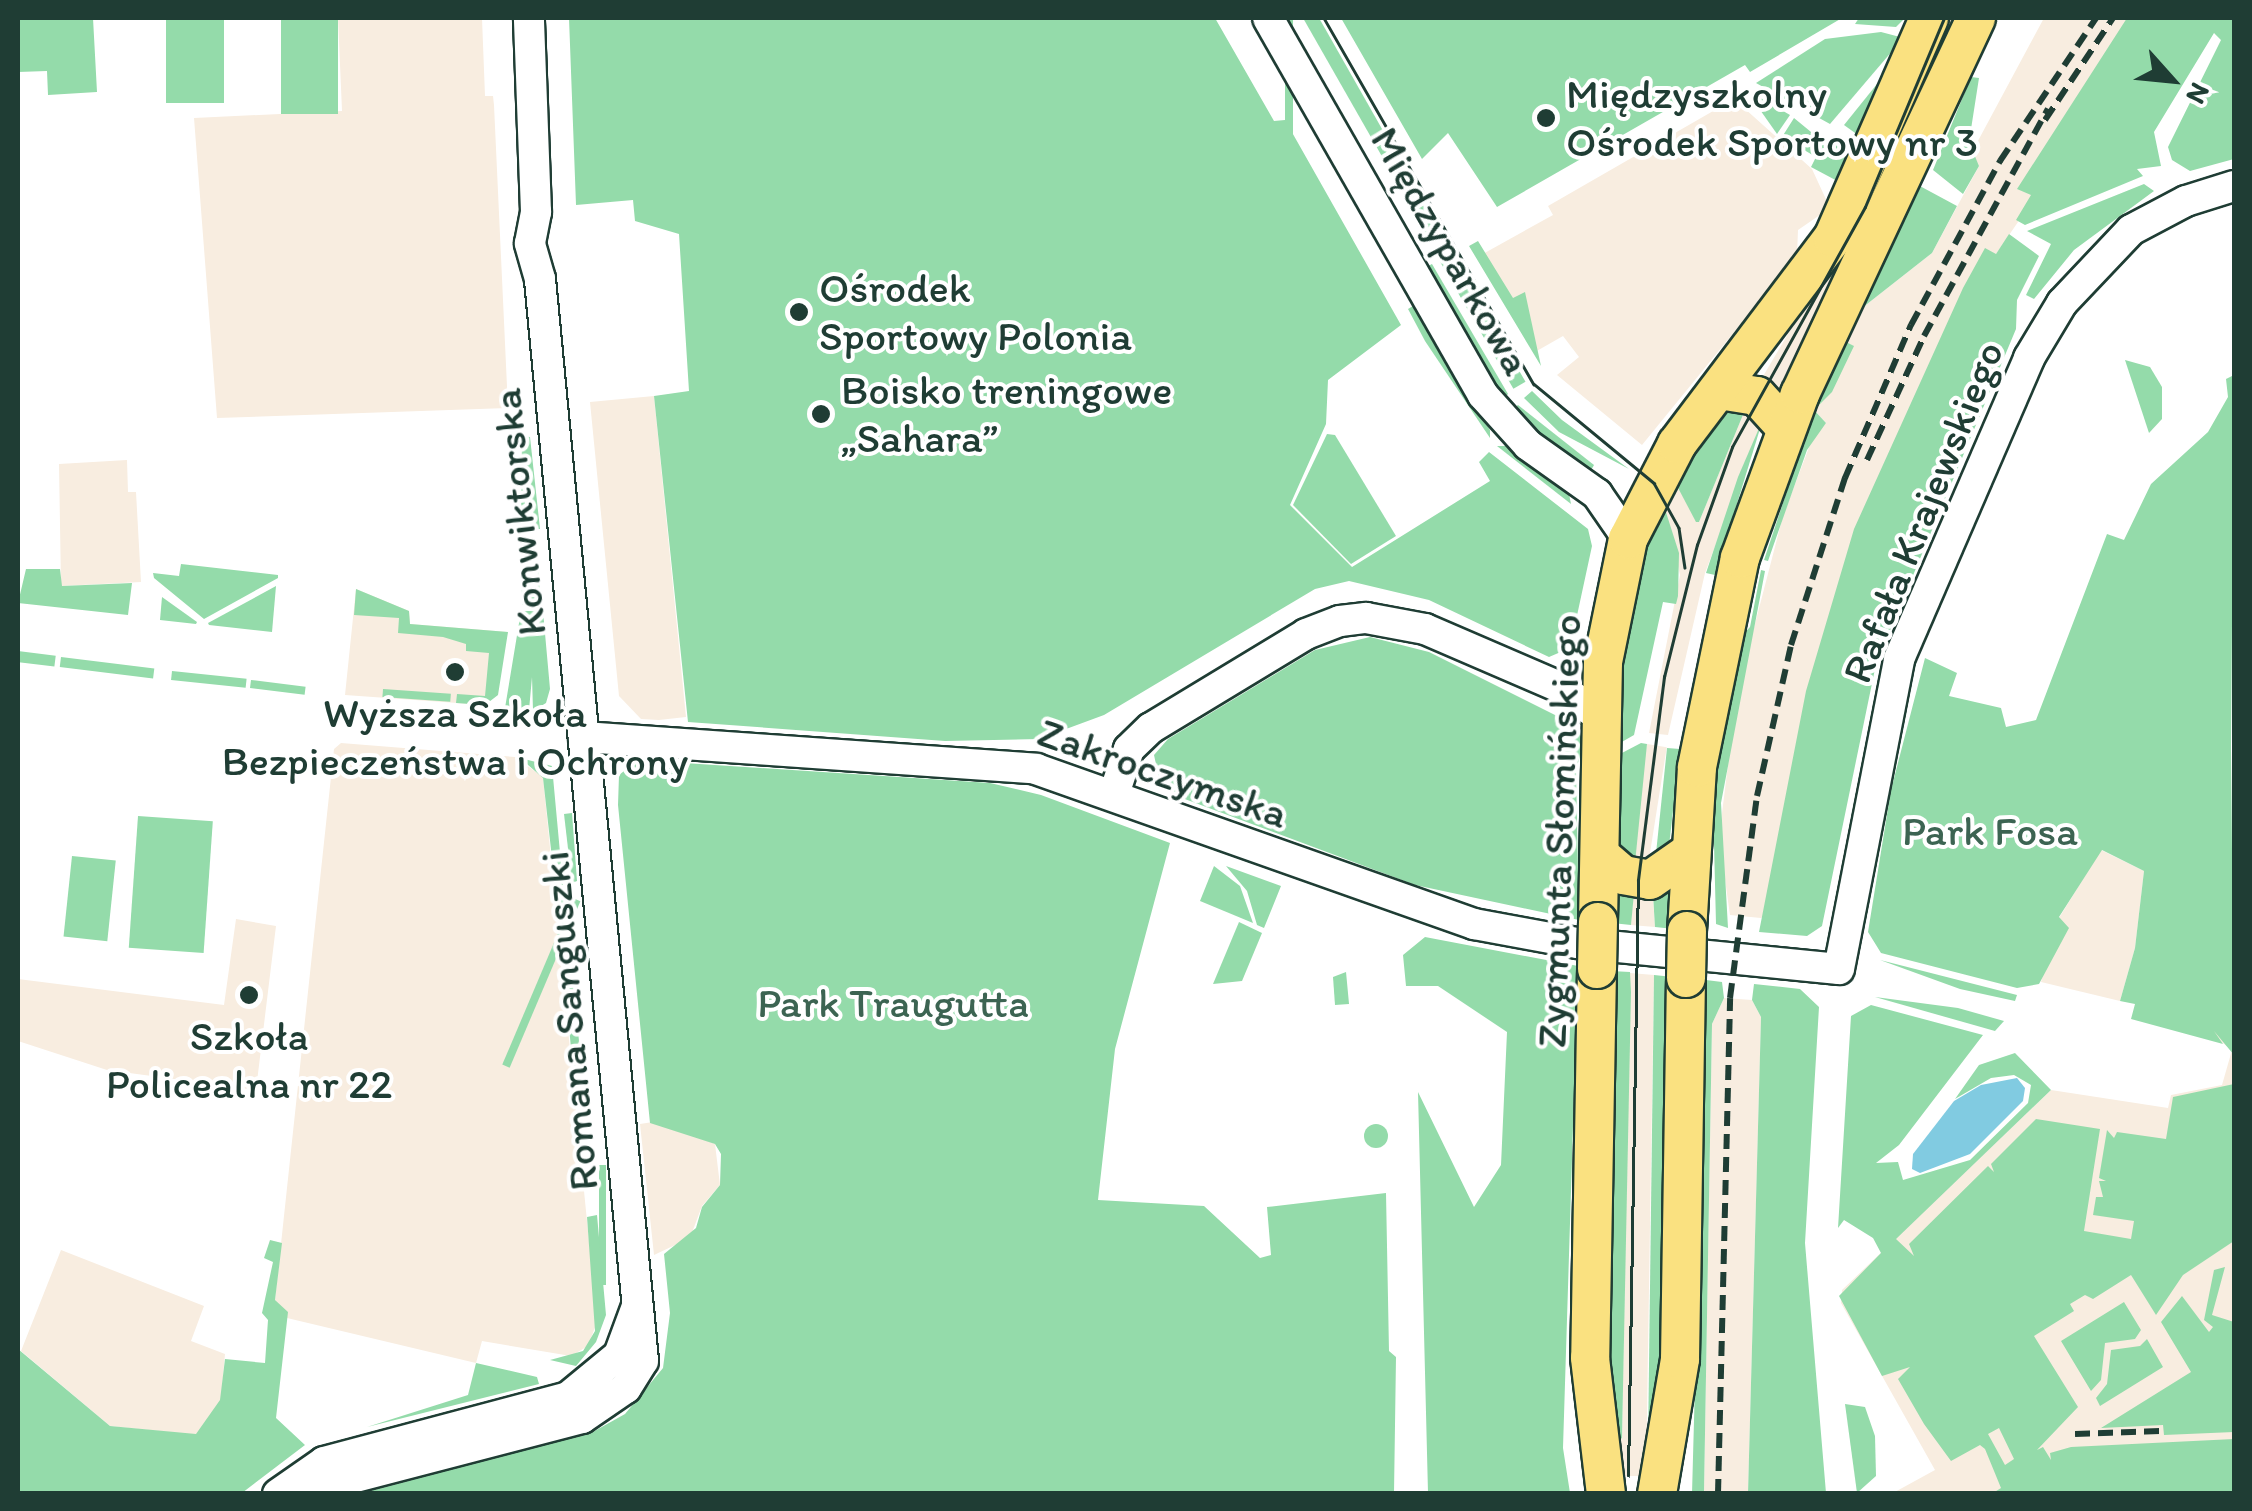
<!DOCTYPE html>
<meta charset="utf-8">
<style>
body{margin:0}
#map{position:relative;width:2252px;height:1511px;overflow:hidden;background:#fff;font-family:Itim,sans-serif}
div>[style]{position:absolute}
.built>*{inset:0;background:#f8ede0;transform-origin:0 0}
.green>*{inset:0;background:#94dbaa;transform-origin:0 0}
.round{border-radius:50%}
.water>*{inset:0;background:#81cbe1}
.roads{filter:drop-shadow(2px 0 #1f3d34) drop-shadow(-2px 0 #1f3d34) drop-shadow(0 2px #1f3d34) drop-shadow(0 -2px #1f3d34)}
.minor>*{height:30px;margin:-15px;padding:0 15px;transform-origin:15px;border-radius:15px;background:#fff}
.major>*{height:38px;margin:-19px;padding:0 19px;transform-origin:19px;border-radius:19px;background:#fae180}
.tram>*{height:2.5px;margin:-1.25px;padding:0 1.25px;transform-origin:1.25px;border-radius:1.25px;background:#1f3d34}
.rail>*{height:6px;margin-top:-3px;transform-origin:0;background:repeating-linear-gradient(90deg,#1f3d34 0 15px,transparent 0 23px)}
.bridges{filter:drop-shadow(2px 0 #1f3d34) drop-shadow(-2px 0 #1f3d34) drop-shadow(0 2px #1f3d34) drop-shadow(0 -2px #1f3d34)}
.major-bridge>*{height:38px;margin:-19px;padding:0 19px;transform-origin:19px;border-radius:19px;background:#fae180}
.dots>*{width:28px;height:28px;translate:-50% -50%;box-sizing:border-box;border:5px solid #fff;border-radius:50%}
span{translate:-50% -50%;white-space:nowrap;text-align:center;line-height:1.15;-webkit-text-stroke:8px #fff;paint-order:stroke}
.poi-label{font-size:42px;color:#1f3d34}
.left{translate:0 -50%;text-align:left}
.street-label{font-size:42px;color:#1f3d34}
.park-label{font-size:42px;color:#3c6452}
.frame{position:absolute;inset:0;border:20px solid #1f3d34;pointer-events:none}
.north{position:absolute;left:2122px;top:30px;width:100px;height:100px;-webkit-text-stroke:8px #fff;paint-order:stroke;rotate:117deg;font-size:28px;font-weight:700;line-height:40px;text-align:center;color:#1f3d34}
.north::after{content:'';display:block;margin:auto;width:35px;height:45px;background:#1f3d34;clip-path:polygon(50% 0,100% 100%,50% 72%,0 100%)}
</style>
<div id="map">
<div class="built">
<div style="clip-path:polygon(338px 18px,482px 18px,485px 96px,493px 96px,494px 105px,508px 408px,217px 418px,194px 118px,342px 111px)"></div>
<div style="clip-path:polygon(1939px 18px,1960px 18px,1779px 389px,1762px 378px,1836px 253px)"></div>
<div style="clip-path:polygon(2044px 18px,2158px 18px,1996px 254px,1773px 909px,1761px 918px,1730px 915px,1719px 837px,1737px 693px,1783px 516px,1813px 437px,1826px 423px,1814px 410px,1853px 346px,1844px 341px,1862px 308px,1932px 253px,1979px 166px,1972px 152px)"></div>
<div style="clip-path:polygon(1734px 99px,1812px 169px,1830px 208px,1798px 230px,1797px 255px,1642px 445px,1557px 375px,1579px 357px,1563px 336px,1535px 352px,1481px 255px,1553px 215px,1548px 206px)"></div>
<div style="clip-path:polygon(654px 396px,686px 717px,659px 720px,641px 719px,619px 696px,590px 402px)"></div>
<div style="clip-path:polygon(1745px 410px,1763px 419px,1705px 573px,1668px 735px,1649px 733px,1680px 575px,1664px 505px,1676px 484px,1699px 522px)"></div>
<div style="clip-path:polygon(127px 460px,128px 492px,136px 492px,141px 582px,61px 586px,59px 464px)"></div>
<div style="clip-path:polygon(356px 589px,409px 611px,410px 624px,508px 632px,485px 705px,345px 695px)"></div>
<div style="clip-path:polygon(341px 743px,515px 757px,543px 777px,597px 1322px,588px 1346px,571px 1356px,482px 1341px,476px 1363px,287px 1318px,275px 1300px,334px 749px)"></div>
<div style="left:1647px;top:744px;width:20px;height:120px;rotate:9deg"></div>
<div style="clip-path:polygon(2101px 850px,2144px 871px,2135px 948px,2120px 1001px,2041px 982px,2059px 918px)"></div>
<div style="clip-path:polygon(1633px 896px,1653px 897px,1655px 927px,1631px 925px)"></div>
<div style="clip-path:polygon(2234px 915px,2234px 1450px,2054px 1459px,1993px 1493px,1893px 1493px,1935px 1470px,1841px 1303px,1842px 1290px,2051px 1090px,2168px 1108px,2171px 1095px,2222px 1085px,2232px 1050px,2183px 1013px)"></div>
<div style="clip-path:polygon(236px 919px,276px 926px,256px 1090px,107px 1070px,18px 1041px,18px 979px,224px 1005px)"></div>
<div style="clip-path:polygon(1630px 973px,1654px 975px,1646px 1476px,1620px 1476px,1613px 1446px,1622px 1438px)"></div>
<div style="clip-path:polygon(1724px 998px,1752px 1000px,1761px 1017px,1748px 1493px,1704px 1494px,1712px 1024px)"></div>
<div style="clip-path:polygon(659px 1121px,715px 1144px,720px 1185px,702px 1206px,690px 1238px,654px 1255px,640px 1124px)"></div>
<div style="clip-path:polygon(61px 1250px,204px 1306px,191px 1341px,225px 1354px,221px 1400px,197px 1435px,110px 1426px,21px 1351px)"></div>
</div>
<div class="green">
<div style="clip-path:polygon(18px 18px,93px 18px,97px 92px,48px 95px,47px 71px,18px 72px)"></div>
<div style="left:166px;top:18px;width:58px;height:85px"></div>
<div style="left:281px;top:18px;width:57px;height:96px"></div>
<div style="clip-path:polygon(569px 18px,1215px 18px,1274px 121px,1285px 120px,1401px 325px,1328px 380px,1326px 424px,1290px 505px,1352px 567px,1490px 481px,1479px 462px,1489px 452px,1588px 529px,1592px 546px,1570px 648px,1549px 657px,1429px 600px,1349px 581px,1315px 589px,1104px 715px,1039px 739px,945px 741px,688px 722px,654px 396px,689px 391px,679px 234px,635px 221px,633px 200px,576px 205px)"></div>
<div style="left:1285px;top:18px;width:8px;height:197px"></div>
<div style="clip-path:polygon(1303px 18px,1319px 18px,1327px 32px,1407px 173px,1396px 181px)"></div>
<div style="clip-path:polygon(1341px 18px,1842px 18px,1750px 72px,1745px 65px,1497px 207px,1448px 133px,1422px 159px)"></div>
<div style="clip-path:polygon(1859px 18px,1905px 18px,1896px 27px,1855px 24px)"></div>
<div style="clip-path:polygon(2127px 18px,2234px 18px,2234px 159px,2190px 171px,2172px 160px,2168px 147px,2221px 40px,2214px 33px,2154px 132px,2161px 166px,2137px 169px,2143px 176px,2025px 225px,2016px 220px,2031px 195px,2017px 189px)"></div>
<div style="clip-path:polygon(1881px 32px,1900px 37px,1899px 43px,1830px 124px,1756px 83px,1825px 39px)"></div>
<div style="clip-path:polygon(1971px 77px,1979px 78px,1969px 142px,1979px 166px,1963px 194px,1933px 170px)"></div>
<div style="clip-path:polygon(1877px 84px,1884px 89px,1862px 138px,1844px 125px)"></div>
<div style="clip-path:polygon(1754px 94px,1790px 115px,1777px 134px,1751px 97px)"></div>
<div style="clip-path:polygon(1794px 118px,1822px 141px,1856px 151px,1841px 183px,1811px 167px,1816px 157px,1782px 137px)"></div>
<div style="clip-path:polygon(1411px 180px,1439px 235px,1429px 241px,1400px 189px)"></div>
<div style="clip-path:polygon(2144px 184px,2154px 191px,2074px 250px,2034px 299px,2026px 295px,2051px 244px,2027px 231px)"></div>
<div style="clip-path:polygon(1918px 185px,1957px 206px,1932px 253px,1862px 308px,1851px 331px)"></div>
<div style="clip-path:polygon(2009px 234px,2039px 256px,2017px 300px,2016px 329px,1876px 664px,1822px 926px,1807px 936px,1759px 932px,1806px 691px,1854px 529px,1963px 288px,1985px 248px,1996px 254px)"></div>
<div style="clip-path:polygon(1478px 241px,1513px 298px,1525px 292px,1541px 366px,1469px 246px)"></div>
<div style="left:1450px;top:251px;width:151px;height:14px;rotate:60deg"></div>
<div style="clip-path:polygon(1432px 264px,1508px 394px,1504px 398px,1426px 267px)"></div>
<div style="clip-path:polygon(1413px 306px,1490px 430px,1490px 438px,1425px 341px,1408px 309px)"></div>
<div style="clip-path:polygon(1846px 342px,1854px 346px,1832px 392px,1814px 410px,1826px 423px,1807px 450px,1768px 561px,1764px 560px,1814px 410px)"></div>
<div style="clip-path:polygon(2125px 360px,2150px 367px,2162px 387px,2162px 419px,2149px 433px)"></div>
<div style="clip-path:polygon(2234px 375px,2231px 748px,2234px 1055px,2214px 1031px,2223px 1044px,2131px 1019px,2135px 1004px,2120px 1001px,2135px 948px,2144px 871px,2102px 850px,2059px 917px,2069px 928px,2039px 984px,2017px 988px,1881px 953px,1868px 932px,1891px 790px,1925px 658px,1957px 673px,1949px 696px,2001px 708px,2006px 727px,2036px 720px,2107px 534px,2124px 540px,2151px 484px,2208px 432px,2228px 397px,2226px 379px)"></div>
<div style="clip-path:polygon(1532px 391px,1562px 420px,1629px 469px,1559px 432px,1524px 398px)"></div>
<div style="clip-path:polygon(1518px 405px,1594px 465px,1590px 472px,1546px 443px,1512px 410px)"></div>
<div style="clip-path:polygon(1747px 405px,1699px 522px,1696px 522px,1676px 484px,1726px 411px)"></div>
<div style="clip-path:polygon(1763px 419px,1715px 575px,1706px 573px,1738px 477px)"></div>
<div style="clip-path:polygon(1327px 434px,1335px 435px,1396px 536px,1351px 564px,1293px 505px)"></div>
<div style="clip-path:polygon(522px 436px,530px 437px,540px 529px,521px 529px)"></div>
<div style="clip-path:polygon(1497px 446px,1507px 446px,1569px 494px,1571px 504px)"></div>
<div style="clip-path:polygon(1664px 506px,1679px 553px,1678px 596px,1676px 604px,1663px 602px,1634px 735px,1620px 743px,1622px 655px,1639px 568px)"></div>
<div style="clip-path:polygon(521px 546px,530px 546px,532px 565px,538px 565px,541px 605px,522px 605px)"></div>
<div style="clip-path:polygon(181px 564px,278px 575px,278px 578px,204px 619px,154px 578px,153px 573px,179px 576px)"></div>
<div style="clip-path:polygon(26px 569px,60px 569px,62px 586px,132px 583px,128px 615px,18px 603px)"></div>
<div style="clip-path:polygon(1761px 570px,1765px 571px,1721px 803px,1728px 928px,1716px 924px,1713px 804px,1738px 640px,1750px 627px)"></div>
<div style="clip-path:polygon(276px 586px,272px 632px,209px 625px,208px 623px)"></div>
<div style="clip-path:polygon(356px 589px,409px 611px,410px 624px,508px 632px,498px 695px,485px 705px,456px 703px,457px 694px,485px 696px,489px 653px,466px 651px,466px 644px,443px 637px,398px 633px,399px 618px,354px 615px)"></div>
<div style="clip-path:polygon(162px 597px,197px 622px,196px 624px,160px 620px)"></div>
<div style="clip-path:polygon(521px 611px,543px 611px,550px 689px,546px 703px,533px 711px,532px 677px,529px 710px,505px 708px)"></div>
<div style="clip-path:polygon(1370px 637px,1429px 652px,1577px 726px,1583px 745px,1576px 770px,1579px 920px,1415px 885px,1174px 795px,1160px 783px,1154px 755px,1168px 739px,1315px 650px)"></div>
<div style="left:18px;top:651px;width:38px;height:11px;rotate:7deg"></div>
<div style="left:61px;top:657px;width:94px;height:10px;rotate:7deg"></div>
<div style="left:172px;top:671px;width:75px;height:9px;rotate:6deg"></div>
<div style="left:251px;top:680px;width:55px;height:8px;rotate:7deg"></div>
<div style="left:383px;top:689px;width:68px;height:8px;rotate:4deg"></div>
<div style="clip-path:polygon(1641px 743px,1647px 744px,1635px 863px,1619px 843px,1620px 754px)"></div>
<div style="clip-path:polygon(1667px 748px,1680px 749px,1669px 846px,1655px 863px)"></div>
<div style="clip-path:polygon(520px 758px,552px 766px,563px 885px,555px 885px,543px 778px)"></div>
<div style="clip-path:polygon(638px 760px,990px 783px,1041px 795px,1170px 843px,1115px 1049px,1098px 1200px,1204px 1206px,1260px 1258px,1271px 1255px,1267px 1207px,1386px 1193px,1389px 1351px,1396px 1357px,1394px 1493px,362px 1493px,591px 1433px,625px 1414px,663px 1368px,670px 1313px,664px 1254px,696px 1228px,702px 1207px,720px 1185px,721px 1154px,715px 1144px,650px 1123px,618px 805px,619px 775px)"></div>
<div style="clip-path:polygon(572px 813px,577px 881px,572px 883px,564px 814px)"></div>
<div style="left:138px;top:816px;width:75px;height:132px;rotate:4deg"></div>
<div style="left:72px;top:856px;width:44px;height:81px;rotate:6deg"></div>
<div style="clip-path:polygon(1214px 866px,1240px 886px,1253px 923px,1200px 901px)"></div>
<div style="clip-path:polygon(1226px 866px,1281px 886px,1264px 928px,1257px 925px,1247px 891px)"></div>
<div style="clip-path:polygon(1611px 883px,1634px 893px,1631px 925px,1612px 923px)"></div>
<div style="clip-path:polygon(1676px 884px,1674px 929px,1655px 927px,1653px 894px)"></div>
<div style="clip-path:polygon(564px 898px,583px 1079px,574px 1080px,557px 899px)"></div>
<div style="left:573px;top:898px;width:8px;height:181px;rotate:23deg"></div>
<div style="clip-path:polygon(1239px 922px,1262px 933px,1242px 981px,1213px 984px)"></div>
<div style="clip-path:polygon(1425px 937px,1578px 966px,1563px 1448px,1570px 1493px,1428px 1493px,1418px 1092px,1474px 1207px,1501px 1165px,1507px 1032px,1438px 986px,1406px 986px,1403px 955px)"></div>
<div style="clip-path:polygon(1880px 960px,2017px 995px,2015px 1001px,1960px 989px)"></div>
<div style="clip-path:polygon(1611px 971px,1630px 972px,1631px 992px,1622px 1438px,1613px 1446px,1608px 1425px)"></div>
<div style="clip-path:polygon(1346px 972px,1349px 1004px,1335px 1005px,1333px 977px)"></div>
<div style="clip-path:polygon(1654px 975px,1673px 977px,1667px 1363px,1648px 1444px)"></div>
<div style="clip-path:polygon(1706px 980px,1722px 982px,1724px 998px,1712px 1024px,1704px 1493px,1692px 1494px)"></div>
<div style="clip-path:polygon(1754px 984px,1800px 989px,1819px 1007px,1805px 1243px,1826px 1493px,1748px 1493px,1761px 1017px,1752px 1000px)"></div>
<div style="clip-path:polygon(1875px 997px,1958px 1008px,2004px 1021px,1995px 1031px)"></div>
<div style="clip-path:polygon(evenodd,1871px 1005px,1983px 1035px,1899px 1145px,1876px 1163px,1898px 1162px,1903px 1180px,1970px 1160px,2028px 1103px,2031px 1085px,2014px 1075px,1991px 1078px,1955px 1099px,1979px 1065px,2015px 1053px,2051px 1090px,1896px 1239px,1914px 1256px,1909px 1244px,1988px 1166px,1994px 1172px,1991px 1164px,2036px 1119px,2100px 1129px,2084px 1231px,2131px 1239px,2134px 1221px,2093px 1215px,2096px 1197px,2103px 1197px,2099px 1181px,2106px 1181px,2099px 1178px,2107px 1130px,2114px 1138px,2117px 1132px,2166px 1139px,2173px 1097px,2234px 1084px,2234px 1241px,2183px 1275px,2156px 1315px,2131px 1275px,2093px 1299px,2085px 1295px,2070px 1304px,2074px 1311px,2034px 1336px,2078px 1407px,2037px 1450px,2043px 1447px,2051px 1460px,2050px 1453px,2071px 1447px,2234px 1439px,2234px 1493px,1993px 1493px,2001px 1488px,1985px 1449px,1980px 1445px,1951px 1461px,1924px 1424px,1898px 1379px,1910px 1367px,1882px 1376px,1839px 1296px,1881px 1253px,1873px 1238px,1844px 1220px,1838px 1228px,1851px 1016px,1871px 1005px,1999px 1428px,2014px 1459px,2005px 1465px,1988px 1434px,1999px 1428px)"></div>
<div class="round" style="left:1364px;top:1124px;width:24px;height:24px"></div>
<div style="left:599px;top:1165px;width:7px;height:120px"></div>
<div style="clip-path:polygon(597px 1215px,606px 1315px,596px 1342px,576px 1366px,550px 1360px,583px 1351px,595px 1331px,587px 1217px)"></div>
<div style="clip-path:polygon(270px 1240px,282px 1243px,275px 1300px,288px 1312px,276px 1418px,305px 1445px,242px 1493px,18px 1493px,18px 1349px,110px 1426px,196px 1434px,220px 1400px,225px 1359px,265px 1363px,268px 1320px,262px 1313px,273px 1262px,264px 1258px)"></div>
<div style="clip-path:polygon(2225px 1267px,2212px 1315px,2234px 1322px,2234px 1432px,2164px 1435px,2163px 1425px,2101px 1428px,2191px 1372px,2161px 1322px,2182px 1296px,2209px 1332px,2213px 1327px,2204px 1320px,2214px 1270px)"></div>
<div style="clip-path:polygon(2124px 1302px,2141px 1330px,2135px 1339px,2105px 1343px,2101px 1380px,2091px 1391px,2061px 1341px)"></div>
<div style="clip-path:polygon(2147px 1339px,2163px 1367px,2100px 1406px,2096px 1398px,2107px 1384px,2111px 1350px,2140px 1346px)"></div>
<div style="clip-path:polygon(476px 1363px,537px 1377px,539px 1384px,367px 1427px,468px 1395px)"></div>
<div style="clip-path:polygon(1845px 1404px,1865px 1407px,1875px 1436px,1876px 1476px,1857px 1493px)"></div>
</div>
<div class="water">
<div style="clip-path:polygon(2017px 1078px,2025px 1088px,2023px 1101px,1970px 1154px,1920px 1173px,1912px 1169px,1913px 1154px,1954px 1101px,1981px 1085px)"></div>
</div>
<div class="roads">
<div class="minor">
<div style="left:1268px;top:18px;width:434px;rotate:60.3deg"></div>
<div style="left:1483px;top:395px;width:67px;rotate:48deg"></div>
<div style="left:1528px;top:445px;width:85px;rotate:35.4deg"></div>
<div style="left:1597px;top:494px;width:55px;rotate:55.4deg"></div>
<div style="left:584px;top:737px;width:453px;rotate:4deg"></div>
<div style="left:1036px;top:769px;width:465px;rotate:19.5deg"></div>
<div style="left:1474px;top:924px;width:106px;rotate:10.4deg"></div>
<div style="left:1578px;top:943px;width:262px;rotate:5.7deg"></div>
<div style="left:1839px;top:969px;width:316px;rotate:-79deg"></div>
<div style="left:1899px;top:659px;width:328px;rotate:-66.6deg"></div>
<div style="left:2029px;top:358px;width:64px;rotate:-59deg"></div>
<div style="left:2062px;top:303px;width:100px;rotate:-46.6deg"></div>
<div style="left:2131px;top:230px;width:62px;rotate:-27.8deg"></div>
<div style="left:2186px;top:201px;width:50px;rotate:-17.4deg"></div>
<div style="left:1114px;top:794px;width:47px;rotate:-71.6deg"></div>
<div style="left:1129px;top:749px;width:30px;rotate:-44deg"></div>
<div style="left:1151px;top:728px;width:181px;rotate:-31.2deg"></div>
<div style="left:1306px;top:634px;width:36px;rotate:-21deg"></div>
<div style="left:1340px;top:621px;width:26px;rotate:-7deg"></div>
<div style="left:1366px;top:618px;width:60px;rotate:10.6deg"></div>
<div style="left:1425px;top:629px;width:149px;rotate:23.3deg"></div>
<div style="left:1562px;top:688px;width:51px;rotate:37.8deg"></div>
<div style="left:278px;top:1494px;width:56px;rotate:-34.8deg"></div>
<div style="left:324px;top:1462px;width:253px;rotate:-14.9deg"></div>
<div style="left:568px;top:1397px;width:66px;rotate:-39.5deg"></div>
<div style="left:619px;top:1355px;width:52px;rotate:-69.8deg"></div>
<div style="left:319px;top:1494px;width:29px;rotate:-29deg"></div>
<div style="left:344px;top:1480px;width:246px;rotate:-14.6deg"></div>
<div style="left:582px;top:1418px;width:53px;rotate:-34.3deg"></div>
<div style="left:626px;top:1388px;width:32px;rotate:-58deg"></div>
<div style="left:643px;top:1361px;width:1087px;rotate:-95.44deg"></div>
<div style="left:540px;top:279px;width:37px;rotate:-106deg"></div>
<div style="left:530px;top:243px;width:32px;rotate:-79deg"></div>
<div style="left:536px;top:212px;width:194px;rotate:-92.1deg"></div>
</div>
<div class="major">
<div style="left:1719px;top:390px;width:38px;rotate:9deg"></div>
<div style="left:1757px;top:396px;width:43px;rotate:47.8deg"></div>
<div style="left:1600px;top:855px;width:30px;rotate:41deg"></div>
<div style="left:1623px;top:875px;width:27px;rotate:10deg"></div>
<div style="left:1650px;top:880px;width:47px;rotate:-34.7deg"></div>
<div style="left:1598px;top:922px;width:260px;rotate:-88.9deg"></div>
<div style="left:1603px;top:662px;width:126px;rotate:-78.5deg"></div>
<div style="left:1628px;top:539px;width:107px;rotate:-62.7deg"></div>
<div style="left:1677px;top:444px;width:258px;rotate:-52.9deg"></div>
<div style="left:1833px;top:238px;width:240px;rotate:-66.4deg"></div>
<div style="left:1687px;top:931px;width:164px;rotate:-86.5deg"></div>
<div style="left:1697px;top:767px;width:213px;rotate:-78.4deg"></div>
<div style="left:1740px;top:558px;width:175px;rotate:-69.9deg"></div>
<div style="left:1800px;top:394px;width:415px;rotate:-64.9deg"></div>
<div style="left:1597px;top:969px;width:389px;rotate:91deg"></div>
<div style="left:1590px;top:1358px;width:137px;rotate:83.3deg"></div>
<div style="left:1657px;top:1494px;width:137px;rotate:-80.3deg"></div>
<div style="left:1680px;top:1359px;width:381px;rotate:-89.1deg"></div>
</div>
</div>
<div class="tram">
<div style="left:1324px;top:18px;width:422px;rotate:60.2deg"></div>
<div style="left:1534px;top:384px;width:156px;rotate:39.5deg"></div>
<div style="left:1654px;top:483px;width:51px;rotate:60.9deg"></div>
<div style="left:1679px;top:528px;width:40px;rotate:81.5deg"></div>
<div style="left:1628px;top:1476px;width:596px;rotate:-89.04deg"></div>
<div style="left:1638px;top:880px;width:205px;rotate:-82.7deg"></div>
<div style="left:1664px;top:677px;width:136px;rotate:-76deg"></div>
<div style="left:1697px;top:545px;width:104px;rotate:-70.3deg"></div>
<div style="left:1732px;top:447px;width:274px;rotate:-61deg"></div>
<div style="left:1865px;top:207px;width:205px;rotate:-67.3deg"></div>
</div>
<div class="rail">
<div style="left:2045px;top:120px;width:123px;rotate:-56.3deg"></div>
<div style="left:1867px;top:460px;width:136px;rotate:-65.3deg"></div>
<div style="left:1924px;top:336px;width:259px;rotate:-61.4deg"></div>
<div style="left:2075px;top:1434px;width:85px;rotate:-2deg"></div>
<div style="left:1718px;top:1494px;width:496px;rotate:-88.6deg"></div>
<div style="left:1730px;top:998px;width:204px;rotate:-82.4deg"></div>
<div style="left:1757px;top:796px;width:155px;rotate:-77.3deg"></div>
<div style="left:1791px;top:645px;width:176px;rotate:-72.1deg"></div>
<div style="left:1845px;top:478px;width:167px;rotate:-66.7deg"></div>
<div style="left:1911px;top:325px;width:187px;rotate:-61.5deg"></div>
<div style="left:2000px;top:161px;width:172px;rotate:-56.1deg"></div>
</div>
<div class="bridges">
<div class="major-bridge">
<div style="left:1597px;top:969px;width:47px;rotate:-88.8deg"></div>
<div style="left:1686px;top:978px;width:47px;rotate:-88.8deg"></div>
</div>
</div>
<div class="dots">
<div style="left:1546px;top:118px;background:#1f3d34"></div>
<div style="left:799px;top:312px;background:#1f3d34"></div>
<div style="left:821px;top:414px;background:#1f3d34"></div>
<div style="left:455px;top:672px;background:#1f3d34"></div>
<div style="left:249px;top:995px;background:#1f3d34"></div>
</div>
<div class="poi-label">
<span class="left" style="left:1566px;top:118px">Międzyszkolny<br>Ośrodek Sportowy nr 3</span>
<span class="left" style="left:819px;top:312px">Ośrodek<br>Sportowy Polonia</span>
<span class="left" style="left:841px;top:414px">Boisko treningowe<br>„Sahara”</span>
<span style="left:455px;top:737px">Wyższa Szkoła<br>Bezpieczeństwa i Ochrony</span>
<span style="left:249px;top:1060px">Szkoła<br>Policealna nr 22</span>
</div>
<div class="street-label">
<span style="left:1451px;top:251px;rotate:60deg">Międzyparkowa</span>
<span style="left:519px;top:512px;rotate:-96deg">Konwiktorska</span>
<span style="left:1923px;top:512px;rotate:-68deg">Rafała Krajewskiego</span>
<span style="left:1163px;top:773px;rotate:19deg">Zakroczymska</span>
<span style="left:1559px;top:831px;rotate:-88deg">Zygmunta Słomińskiego</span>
<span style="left:569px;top:1021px;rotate:-95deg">Romana Sanguszki</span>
</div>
<div class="park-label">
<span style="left:1990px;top:831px">Park Fosa</span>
<span style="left:893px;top:1003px">Park Traugutta</span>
</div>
<div class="frame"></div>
<div class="north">N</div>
</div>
